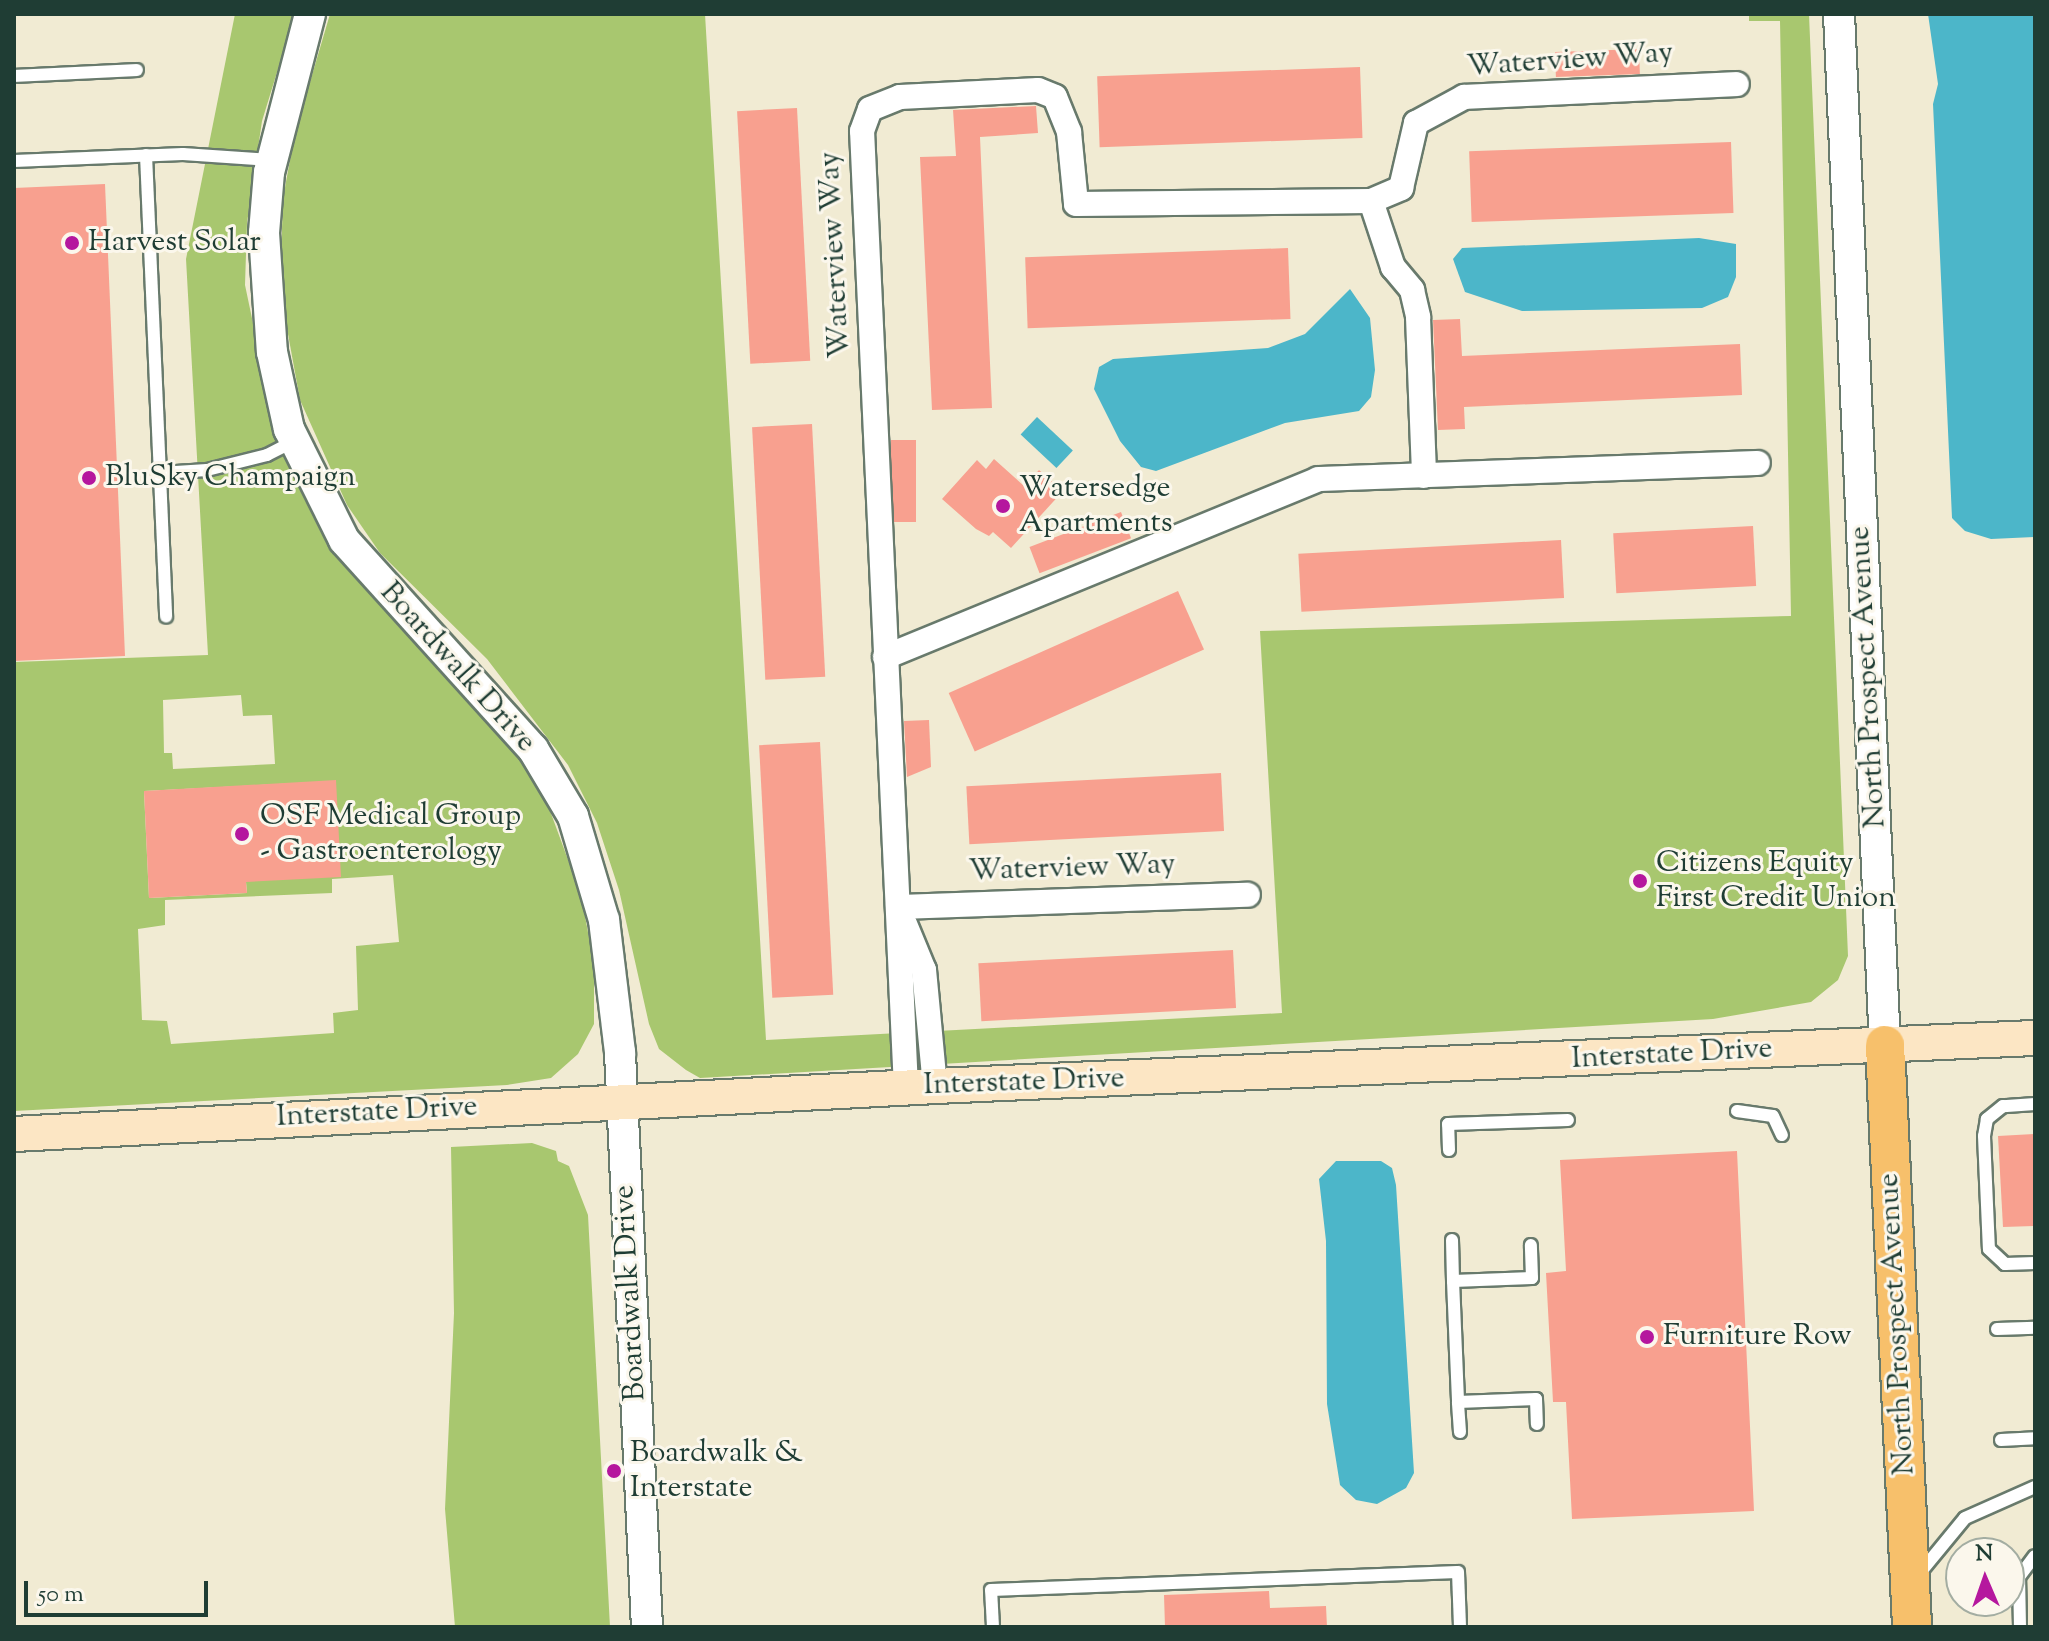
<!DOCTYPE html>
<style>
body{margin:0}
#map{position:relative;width:2049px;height:1641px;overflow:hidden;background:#f1ebd3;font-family:"Sorts Mill Goudy",serif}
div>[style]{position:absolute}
.green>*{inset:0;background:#a8c76f}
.water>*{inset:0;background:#4cb6c9;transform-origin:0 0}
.building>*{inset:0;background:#f8a08f;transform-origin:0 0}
.roads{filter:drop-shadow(2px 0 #687a6c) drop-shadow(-2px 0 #687a6c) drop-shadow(0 2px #687a6c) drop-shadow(0 -2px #687a6c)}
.service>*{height:12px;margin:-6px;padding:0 6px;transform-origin:6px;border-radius:6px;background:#fff}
.minor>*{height:24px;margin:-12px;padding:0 12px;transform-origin:12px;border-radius:12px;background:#fff}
.tertiary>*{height:30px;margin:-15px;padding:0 15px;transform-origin:15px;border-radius:15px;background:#fff}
.secondary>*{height:34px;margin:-17px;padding:0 17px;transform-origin:17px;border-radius:17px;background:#fce6c4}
.primary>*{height:38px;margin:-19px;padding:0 19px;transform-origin:19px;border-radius:19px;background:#f7c06b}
.dots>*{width:22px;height:22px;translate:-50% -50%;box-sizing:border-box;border:4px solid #fbf7ec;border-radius:50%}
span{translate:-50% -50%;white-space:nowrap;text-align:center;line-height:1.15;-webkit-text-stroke:6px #fbf7ec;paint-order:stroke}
.street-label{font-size:30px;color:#1f3d34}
.poi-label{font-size:30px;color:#1f3d34}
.left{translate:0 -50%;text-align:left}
.frame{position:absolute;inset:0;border:16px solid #1f3d34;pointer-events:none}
.north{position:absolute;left:1945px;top:1537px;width:80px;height:80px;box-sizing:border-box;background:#fbf7ec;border:2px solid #a3ada2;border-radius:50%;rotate:358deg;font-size:22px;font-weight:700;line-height:32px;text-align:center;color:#1f3d34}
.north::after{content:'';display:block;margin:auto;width:28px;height:36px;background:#b5179e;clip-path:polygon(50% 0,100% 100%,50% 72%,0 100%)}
.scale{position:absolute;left:24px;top:1581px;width:184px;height:36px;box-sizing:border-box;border:4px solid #1f3d34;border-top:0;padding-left:10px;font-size:24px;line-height:28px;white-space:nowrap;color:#1f3d34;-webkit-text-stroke:6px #fbf7ec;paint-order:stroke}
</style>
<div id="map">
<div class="green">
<div style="clip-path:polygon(evenodd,235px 14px,295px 14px,262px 121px,247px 223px,245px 285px,277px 438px,325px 537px,399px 627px,464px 686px,542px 789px,581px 895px,594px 964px,594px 1024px,578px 1054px,551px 1078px,507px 1085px,14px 1111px,14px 662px,208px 655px,186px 259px,235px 14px,241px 695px,243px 716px,272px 715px,275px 764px,173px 769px,172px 753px,164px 753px,163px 700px,241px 695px,235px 14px,336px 781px,246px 882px,247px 893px,149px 898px,144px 791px,336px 781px,235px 14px,393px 875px,399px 942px,356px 946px,358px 1010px,333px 1013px,334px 1033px,171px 1044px,167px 1021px,142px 1020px,138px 929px,165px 925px,165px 900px,332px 893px,332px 879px,393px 875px)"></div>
<div style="clip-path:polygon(330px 14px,705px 14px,766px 1040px,1282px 1013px,1260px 631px,1791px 616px,1780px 21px,1749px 21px,1749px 14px,1809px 14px,1848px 956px,1838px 980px,1811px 1002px,1713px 1019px,700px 1078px,686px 1070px,659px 1049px,649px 1024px,619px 890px,597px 823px,568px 765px,487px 659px,380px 553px,347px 505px,300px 400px,280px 290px,283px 198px,295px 133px)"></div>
<div style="clip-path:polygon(532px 1143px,556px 1151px,558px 1161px,569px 1166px,588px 1215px,610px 1627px,455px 1627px,445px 1509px,454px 1313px,451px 1147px)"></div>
</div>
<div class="water">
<div style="clip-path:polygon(1928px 14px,2035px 14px,2035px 537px,1991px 539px,1965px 531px,1952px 518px,1933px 104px,1938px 84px)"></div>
<div style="clip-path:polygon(1699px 238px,1736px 244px,1736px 277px,1728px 297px,1702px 308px,1522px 311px,1465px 292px,1453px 259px,1462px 248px)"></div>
<div style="clip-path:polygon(1350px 289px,1370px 318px,1375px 370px,1371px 397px,1359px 411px,1285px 423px,1156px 471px,1141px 467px,1120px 441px,1094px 389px,1099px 367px,1113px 359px,1268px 348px,1305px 334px)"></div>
<div style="left:1037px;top:417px;width:49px;height:24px;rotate:43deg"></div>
<div style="clip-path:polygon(1336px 1161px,1381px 1161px,1392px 1168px,1396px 1185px,1414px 1473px,1406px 1488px,1377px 1504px,1356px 1500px,1340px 1485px,1327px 1404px,1326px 1241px,1319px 1179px)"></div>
</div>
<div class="building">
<div style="left:1639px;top:49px;width:25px;height:84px;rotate:88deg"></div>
<div style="left:1360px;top:67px;width:71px;height:263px;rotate:88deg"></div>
<div style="clip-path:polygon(1036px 106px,1038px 133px,980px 137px,992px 408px,932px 410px,920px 157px,956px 156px,953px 110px)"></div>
<div style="left:797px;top:108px;width:253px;height:60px;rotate:87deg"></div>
<div style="left:1731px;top:142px;width:71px;height:262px;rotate:88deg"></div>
<div style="clip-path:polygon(105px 184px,125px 656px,14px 661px,14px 188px)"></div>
<div style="left:1288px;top:248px;width:71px;height:263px;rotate:88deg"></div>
<div style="clip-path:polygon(1460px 319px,1462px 356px,1740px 344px,1742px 395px,1464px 407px,1465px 429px,1438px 430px,1433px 320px)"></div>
<div style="left:812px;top:424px;width:253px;height:60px;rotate:87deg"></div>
<div style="left:891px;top:440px;width:25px;height:82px"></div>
<div style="clip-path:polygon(994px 459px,1024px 486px,1039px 470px,1063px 491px,1011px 548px,993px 532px,989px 536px,976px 529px,942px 499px,977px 460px,986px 469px)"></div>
<div style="left:1121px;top:512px;width:28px;height:98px;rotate:69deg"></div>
<div style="left:1753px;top:526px;width:60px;height:140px;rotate:87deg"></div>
<div style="left:1561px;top:540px;width:58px;height:263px;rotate:87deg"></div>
<div style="left:1178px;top:591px;width:64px;height:251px;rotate:66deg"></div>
<div style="clip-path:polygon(929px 720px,931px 767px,907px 777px,904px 721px)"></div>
<div style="left:820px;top:742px;width:253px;height:61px;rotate:87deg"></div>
<div style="left:1221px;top:773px;width:58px;height:255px;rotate:87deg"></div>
<div style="clip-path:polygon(336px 780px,341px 877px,246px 882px,247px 893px,149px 898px,144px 791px)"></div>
<div style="left:1233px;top:950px;width:58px;height:255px;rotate:87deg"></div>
<div style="clip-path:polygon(2035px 1134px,2035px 1226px,2003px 1227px,1998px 1136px)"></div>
<div style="clip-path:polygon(1737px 1151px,1754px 1511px,1572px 1519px,1566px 1402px,1553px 1402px,1546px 1273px,1566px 1271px,1560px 1160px)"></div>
<div style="clip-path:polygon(1269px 1591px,1270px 1608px,1326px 1606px,1327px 1627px,1165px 1627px,1164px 1595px)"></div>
</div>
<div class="roads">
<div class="service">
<div style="left:14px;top:76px;width:123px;rotate:-2.8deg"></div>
<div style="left:146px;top:155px;width:462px;rotate:87.5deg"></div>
<div style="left:14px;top:161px;width:169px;rotate:-2.4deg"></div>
<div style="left:183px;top:154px;width:88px;rotate:3.9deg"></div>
<div style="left:160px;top:473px;width:47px;rotate:-3.7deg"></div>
<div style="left:207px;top:470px;width:62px;rotate:-14deg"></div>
<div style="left:267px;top:455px;width:31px;rotate:-27deg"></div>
<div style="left:2035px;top:1104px;width:32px;rotate:176deg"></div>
<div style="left:2003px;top:1106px;width:21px;rotate:141deg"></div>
<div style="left:1987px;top:1119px;width:17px;rotate:100deg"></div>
<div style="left:1984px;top:1136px;width:113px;rotate:87.5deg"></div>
<div style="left:1989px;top:1249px;width:22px;rotate:43deg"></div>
<div style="left:2005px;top:1264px;width:30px;rotate:-2deg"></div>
<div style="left:1737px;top:1111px;width:36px;rotate:8deg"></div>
<div style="left:1773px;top:1116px;width:21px;rotate:65deg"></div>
<div style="left:1449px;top:1150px;width:26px;rotate:-92deg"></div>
<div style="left:1448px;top:1124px;width:120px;rotate:-1.9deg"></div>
<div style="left:1452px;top:1240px;width:41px;rotate:88.6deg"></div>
<div style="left:1453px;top:1281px;width:79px;rotate:-2.2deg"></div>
<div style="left:1532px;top:1278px;width:33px;rotate:-92deg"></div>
<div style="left:1453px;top:1281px;width:121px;rotate:87.6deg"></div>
<div style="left:1997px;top:1329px;width:38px;rotate:-2deg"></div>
<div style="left:1460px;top:1432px;width:30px;rotate:-94deg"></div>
<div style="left:1458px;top:1402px;width:78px;rotate:-2.2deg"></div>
<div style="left:1536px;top:1399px;width:25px;rotate:88deg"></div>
<div style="left:2001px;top:1440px;width:34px;rotate:-3deg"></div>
<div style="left:1919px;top:1574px;width:72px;rotate:-50.6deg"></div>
<div style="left:1965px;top:1518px;width:77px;rotate:-23.9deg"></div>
<div style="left:993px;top:1627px;width:37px;rotate:-93deg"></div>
<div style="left:991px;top:1590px;width:467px;rotate:-2.2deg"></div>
<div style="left:1458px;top:1572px;width:55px;rotate:87.9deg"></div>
<div style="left:2020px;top:1627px;width:50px;rotate:-91.1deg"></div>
<div style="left:2019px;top:1577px;width:26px;rotate:-53deg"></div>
</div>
<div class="minor">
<div style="left:1371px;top:201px;width:70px;rotate:71.6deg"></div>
<div style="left:1393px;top:267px;width:30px;rotate:50deg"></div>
<div style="left:1412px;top:290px;width:28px;rotate:77deg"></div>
<div style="left:1418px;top:317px;width:159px;rotate:87.8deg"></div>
<div style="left:885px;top:657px;width:468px;rotate:-22.3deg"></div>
<div style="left:1318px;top:479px;width:440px;rotate:-2.1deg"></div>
<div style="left:898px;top:907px;width:350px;rotate:-2deg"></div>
<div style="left:905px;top:924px;width:50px;rotate:67.6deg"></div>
<div style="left:924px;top:970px;width:117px;rotate:84.6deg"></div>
<div style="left:906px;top:1088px;width:958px;rotate:-92.63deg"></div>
<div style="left:862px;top:131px;width:23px;rotate:-70deg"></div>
<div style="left:870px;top:109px;width:32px;rotate:-22deg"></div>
<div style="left:900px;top:97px;width:138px;rotate:-2.9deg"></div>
<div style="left:1038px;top:90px;width:18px;rotate:22deg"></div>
<div style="left:1055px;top:97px;width:38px;rotate:68deg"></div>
<div style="left:1069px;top:132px;width:72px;rotate:84.4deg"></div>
<div style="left:1076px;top:204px;width:295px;rotate:-0.6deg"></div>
<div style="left:1371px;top:201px;width:33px;rotate:-23deg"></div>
<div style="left:1401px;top:188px;width:67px;rotate:-77deg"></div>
<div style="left:1416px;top:123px;width:55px;rotate:-28.4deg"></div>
<div style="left:1464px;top:97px;width:273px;rotate:-2.7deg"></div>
</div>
<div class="tertiary">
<div style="left:310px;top:14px;width:163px;rotate:104.5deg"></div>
<div style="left:269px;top:172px;width:61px;rotate:94.7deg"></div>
<div style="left:264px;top:233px;width:119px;rotate:86.2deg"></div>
<div style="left:272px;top:352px;width:79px;rotate:77.6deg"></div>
<div style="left:289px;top:429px;width:124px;rotate:63.6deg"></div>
<div style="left:344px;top:540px;width:282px;rotate:47.9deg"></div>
<div style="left:533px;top:749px;width:78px;rotate:59.2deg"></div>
<div style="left:573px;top:816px;width:109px;rotate:73.4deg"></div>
<div style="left:604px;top:920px;width:134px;rotate:83.1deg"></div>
<div style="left:620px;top:1053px;width:575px;rotate:87.31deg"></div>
<div style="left:1839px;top:14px;width:1032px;rotate:87.45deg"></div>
</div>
<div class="secondary">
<div style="left:14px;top:1134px;width:922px;rotate:-2.98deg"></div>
<div style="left:935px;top:1086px;width:1101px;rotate:-2.5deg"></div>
</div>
<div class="primary">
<div style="left:1885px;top:1045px;width:583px;rotate:87.34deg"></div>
</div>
</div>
<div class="dots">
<div style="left:72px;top:243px;background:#b5179e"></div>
<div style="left:89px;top:478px;background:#b5179e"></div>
<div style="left:1003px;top:506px;background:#b5179e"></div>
<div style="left:242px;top:834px;background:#b5179e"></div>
<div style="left:1640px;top:881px;background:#b5179e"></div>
<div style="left:1647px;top:1337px;background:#b5179e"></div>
<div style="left:614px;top:1471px;background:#b5179e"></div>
</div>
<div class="street-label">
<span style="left:1570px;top:61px;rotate:-4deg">Waterview Way</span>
<span style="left:836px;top:255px;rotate:-93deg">Waterview Way</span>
<span style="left:457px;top:668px;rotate:48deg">Boardwalk Drive</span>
<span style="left:1869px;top:677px;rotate:-93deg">North Prospect Avenue</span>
<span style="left:1072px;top:869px;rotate:-2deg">Waterview Way</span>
<span style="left:1672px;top:1055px;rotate:-3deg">Interstate Drive</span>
<span style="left:1024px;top:1083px;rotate:-2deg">Interstate Drive</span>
<span style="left:377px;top:1113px;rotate:-3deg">Interstate Drive</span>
<span style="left:631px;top:1293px;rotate:-93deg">Boardwalk Drive</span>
<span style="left:1898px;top:1324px;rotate:-93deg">North Prospect Avenue</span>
</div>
<div class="poi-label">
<span class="left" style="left:88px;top:243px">Harvest Solar</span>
<span class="left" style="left:105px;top:478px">BluSky Champaign</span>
<span class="left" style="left:1019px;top:506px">Watersedge<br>Apartments</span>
<span class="left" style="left:260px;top:834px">OSF Medical Group<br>- Gastroenterology</span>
<span class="left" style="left:1656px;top:881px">Citizens Equity<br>First Credit Union</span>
<span class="left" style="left:1663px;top:1337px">Furniture Row</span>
<span class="left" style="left:630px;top:1471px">Boardwalk &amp;<br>Interstate</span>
</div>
<div class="frame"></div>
<div class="north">N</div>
<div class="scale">50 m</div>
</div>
